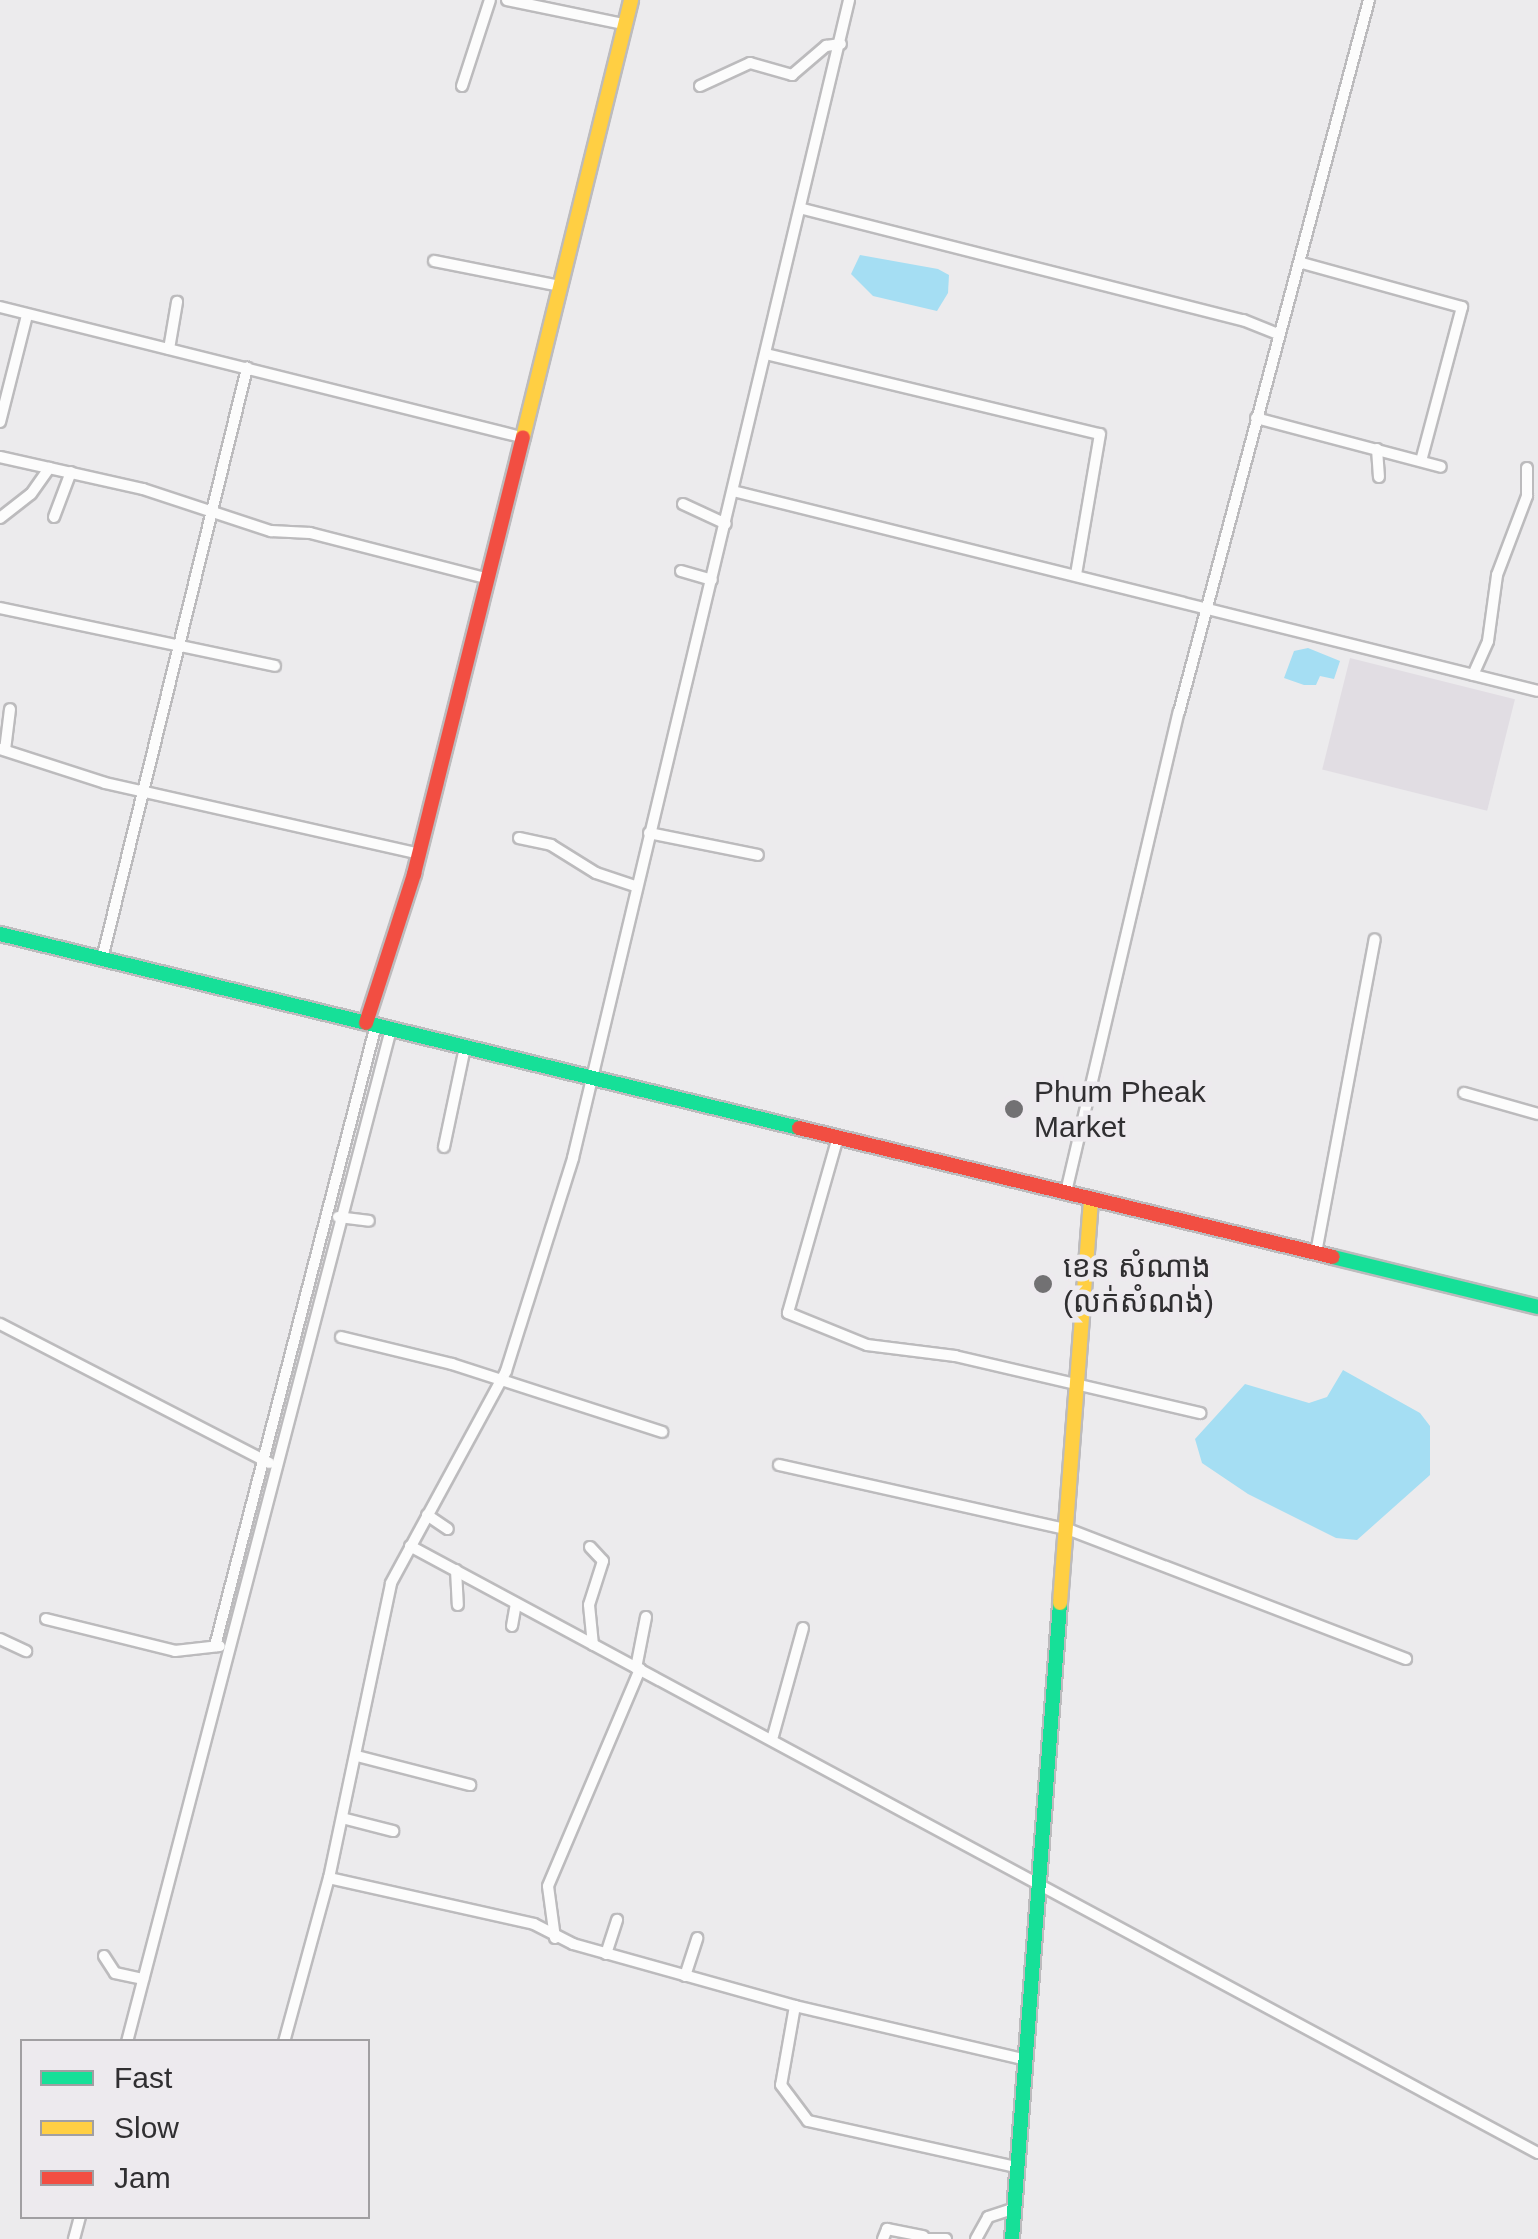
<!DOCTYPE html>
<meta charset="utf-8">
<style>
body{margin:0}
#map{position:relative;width:1538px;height:2239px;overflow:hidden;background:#ecebed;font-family:Helvetica,"Noto Sans Khmer",sans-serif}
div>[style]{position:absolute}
.built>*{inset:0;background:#e1dde3;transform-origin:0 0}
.water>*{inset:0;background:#a5def3}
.roads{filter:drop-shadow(2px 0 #bcbbbd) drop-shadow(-2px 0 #bcbbbd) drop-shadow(0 2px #bcbbbd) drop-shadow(0 -2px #bcbbbd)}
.street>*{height:10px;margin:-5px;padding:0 5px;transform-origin:5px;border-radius:5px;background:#fcfcfc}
.fast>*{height:14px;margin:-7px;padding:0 7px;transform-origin:7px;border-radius:7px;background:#16e098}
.slow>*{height:14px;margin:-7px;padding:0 7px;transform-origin:7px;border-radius:7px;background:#ffcf43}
.jam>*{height:14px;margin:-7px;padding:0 7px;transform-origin:7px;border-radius:7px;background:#f24e42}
.dots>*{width:28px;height:28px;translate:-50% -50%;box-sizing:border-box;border:5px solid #edeaee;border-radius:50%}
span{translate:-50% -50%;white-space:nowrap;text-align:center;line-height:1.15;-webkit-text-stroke:9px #edeaee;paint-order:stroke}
.poi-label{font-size:30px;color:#302f31}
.left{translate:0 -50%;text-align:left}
.legend{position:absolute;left:20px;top:2039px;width:350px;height:180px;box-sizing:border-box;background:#edeaee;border:2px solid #a19fa2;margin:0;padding:12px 18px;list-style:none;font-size:30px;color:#302f31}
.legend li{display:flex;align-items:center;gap:20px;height:50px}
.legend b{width:50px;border:2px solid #a19fa2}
</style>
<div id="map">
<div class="built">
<div style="left:1350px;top:658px;width:170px;height:115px;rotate:14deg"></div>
</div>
<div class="water">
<div style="clip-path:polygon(860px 255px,938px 269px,949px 275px,948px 293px,937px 311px,873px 296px,851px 274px)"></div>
<div style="clip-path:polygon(1308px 648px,1340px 661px,1334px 679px,1320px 676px,1316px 685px,1304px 685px,1284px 678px,1294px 651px)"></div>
<div style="clip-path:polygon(1343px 1370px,1420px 1413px,1430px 1426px,1430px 1475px,1357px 1540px,1336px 1538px,1248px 1494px,1202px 1463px,1195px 1439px,1245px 1384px,1309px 1403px,1327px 1397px)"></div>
</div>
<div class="roads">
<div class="street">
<div style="left:507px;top:0;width:118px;rotate:11.7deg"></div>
<div style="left:462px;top:86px;width:90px;rotate:-72deg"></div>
<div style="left:700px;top:86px;width:55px;rotate:-24.7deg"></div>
<div style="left:750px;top:63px;width:44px;rotate:15.9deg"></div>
<div style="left:792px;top:75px;width:45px;rotate:-40.5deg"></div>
<div style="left:826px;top:46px;width:15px;rotate:-8deg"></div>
<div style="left:803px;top:209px;width:454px;rotate:14.2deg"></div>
<div style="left:1243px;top:320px;width:38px;rotate:22deg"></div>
<div style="left:434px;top:261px;width:128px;rotate:11.2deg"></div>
<div style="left:1302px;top:263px;width:166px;rotate:15.4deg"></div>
<div style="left:1462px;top:307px;width:159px;rotate:104.9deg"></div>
<div style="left:0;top:307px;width:537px;rotate:14.01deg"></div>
<div style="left:169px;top:349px;width:48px;rotate:-80.3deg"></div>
<div style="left:766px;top:354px;width:343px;rotate:13.5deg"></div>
<div style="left:1100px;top:434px;width:142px;rotate:99.7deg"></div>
<div style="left:1256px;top:418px;width:191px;rotate:14.8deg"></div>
<div style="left:0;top:422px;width:110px;rotate:-75.8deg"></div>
<div style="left:1377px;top:449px;width:28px;rotate:86deg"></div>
<div style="left:0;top:457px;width:147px;rotate:12.6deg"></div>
<div style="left:143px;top:489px;width:135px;rotate:18.2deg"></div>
<div style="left:271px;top:531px;width:39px;rotate:3deg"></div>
<div style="left:310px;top:533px;width:181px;rotate:14.4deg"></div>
<div style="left:733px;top:491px;width:829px;rotate:13.95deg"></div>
<div style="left:683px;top:504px;width:47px;rotate:24.9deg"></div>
<div style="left:54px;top:517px;width:48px;rotate:-69.3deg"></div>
<div style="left:0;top:518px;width:39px;rotate:-38deg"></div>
<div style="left:31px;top:494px;width:32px;rotate:-55deg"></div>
<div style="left:681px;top:571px;width:32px;rotate:16deg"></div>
<div style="left:0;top:608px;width:281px;rotate:11.9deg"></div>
<div style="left:1473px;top:675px;width:37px;rotate:-66deg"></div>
<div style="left:1488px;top:641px;width:67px;rotate:-82.2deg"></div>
<div style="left:1497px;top:575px;width:85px;rotate:-69.2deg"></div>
<div style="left:1527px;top:496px;width:28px;rotate:-90deg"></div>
<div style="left:0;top:749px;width:110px;rotate:17.9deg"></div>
<div style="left:105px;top:783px;width:322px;rotate:12.7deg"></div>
<div style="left:5px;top:750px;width:41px;rotate:-83deg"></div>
<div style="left:649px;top:833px;width:111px;rotate:11.4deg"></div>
<div style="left:519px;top:838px;width:33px;rotate:12deg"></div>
<div style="left:551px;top:845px;width:53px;rotate:31.9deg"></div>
<div style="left:596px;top:873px;width:41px;rotate:18.4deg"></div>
<div style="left:102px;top:959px;width:609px;rotate:-76.21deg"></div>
<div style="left:1464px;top:1093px;width:77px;rotate:15.8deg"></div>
<div style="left:838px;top:1137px;width:183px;rotate:105.9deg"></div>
<div style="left:788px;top:1313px;width:85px;rotate:22.1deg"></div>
<div style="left:867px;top:1345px;width:89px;rotate:7.1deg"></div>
<div style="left:955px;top:1356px;width:252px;rotate:13.1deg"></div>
<div style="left:444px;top:1147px;width:102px;rotate:-78.1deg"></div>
<div style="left:1066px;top:1192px;width:493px;rotate:-76.8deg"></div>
<div style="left:1179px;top:712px;width:737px;rotate:-75.06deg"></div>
<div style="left:338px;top:1217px;width:31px;rotate:7deg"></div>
<div style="left:1316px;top:1253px;width:319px;rotate:-79.4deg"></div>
<div style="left:0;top:1324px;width:303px;rotate:27.3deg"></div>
<div style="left:341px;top:1337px;width:114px;rotate:13.7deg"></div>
<div style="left:452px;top:1364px;width:221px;rotate:17.9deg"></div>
<div style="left:779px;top:1465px;width:298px;rotate:12.6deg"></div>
<div style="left:1070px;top:1530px;width:360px;rotate:21deg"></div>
<div style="left:427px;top:1515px;width:25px;rotate:34deg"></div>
<div style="left:410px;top:1546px;width:1281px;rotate:28.29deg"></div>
<div style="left:590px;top:1547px;width:19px;rotate:47deg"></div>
<div style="left:603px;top:1561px;width:46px;rotate:107.7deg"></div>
<div style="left:589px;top:1605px;width:40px;rotate:84.3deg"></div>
<div style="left:456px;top:1570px;width:35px;rotate:87deg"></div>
<div style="left:46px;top:1619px;width:133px;rotate:13.9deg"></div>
<div style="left:175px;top:1651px;width:45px;rotate:-6.3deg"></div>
<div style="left:512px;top:1626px;width:23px;rotate:-80deg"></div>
<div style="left:0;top:1639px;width:29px;rotate:25deg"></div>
<div style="left:215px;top:1646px;width:642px;rotate:-75.47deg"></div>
<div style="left:636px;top:1668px;width:52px;rotate:-78.9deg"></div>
<div style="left:773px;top:1736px;width:112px;rotate:-74.5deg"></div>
<div style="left:357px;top:1756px;width:117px;rotate:14.4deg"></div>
<div style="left:342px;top:1818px;width:53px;rotate:14.3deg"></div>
<div style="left:329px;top:1878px;width:210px;rotate:12.6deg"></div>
<div style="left:534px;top:1924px;width:44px;rotate:27.1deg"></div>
<div style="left:573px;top:1944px;width:230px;rotate:15.6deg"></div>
<div style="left:795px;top:2006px;width:80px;rotate:100deg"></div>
<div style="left:781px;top:2085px;width:45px;rotate:53.1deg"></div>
<div style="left:808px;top:2121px;width:213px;rotate:12.5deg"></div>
<div style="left:555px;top:1938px;width:52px;rotate:-97.7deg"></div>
<div style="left:548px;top:1886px;width:236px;rotate:-67deg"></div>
<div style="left:606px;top:1954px;width:36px;rotate:-72deg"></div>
<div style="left:104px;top:1956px;width:20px;rotate:57deg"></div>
<div style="left:115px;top:1973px;width:29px;rotate:12deg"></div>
<div style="left:685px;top:1976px;width:40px;rotate:-72deg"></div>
<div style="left:795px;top:2006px;width:238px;rotate:13.1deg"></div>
<div style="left:127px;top:2042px;width:1047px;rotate:-75.39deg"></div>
<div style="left:284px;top:2042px;width:170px;rotate:-74.7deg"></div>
<div style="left:329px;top:1878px;width:301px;rotate:-78.1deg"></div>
<div style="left:391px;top:1583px;width:241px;rotate:-61.5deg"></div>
<div style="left:506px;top:1371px;width:223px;rotate:-72.5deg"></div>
<div style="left:573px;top:1158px;width:1190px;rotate:-76.59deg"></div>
<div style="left:74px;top:2239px;width:24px;rotate:-75deg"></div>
<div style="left:883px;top:2239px;width:11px;rotate:-68deg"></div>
<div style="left:887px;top:2229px;width:37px;rotate:11deg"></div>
<div style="left:921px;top:2239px;width:25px"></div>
<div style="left:976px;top:2239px;width:25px;rotate:-61deg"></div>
<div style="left:988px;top:2217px;width:28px;rotate:-18deg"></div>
</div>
<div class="fast">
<div style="left:0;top:934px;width:822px;rotate:13.65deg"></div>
<div style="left:1333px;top:1257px;width:211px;rotate:13.7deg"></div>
<div style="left:1012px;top:2239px;width:638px;rotate:-85.68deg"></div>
</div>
<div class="slow">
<div style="left:523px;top:437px;width:450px;rotate:-76.1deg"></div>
<div style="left:1060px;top:1603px;width:405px;rotate:-85.6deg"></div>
</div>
<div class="jam">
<div style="left:366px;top:1023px;width:157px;rotate:-72.1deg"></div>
<div style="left:414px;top:874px;width:450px;rotate:-76deg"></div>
<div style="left:799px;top:1128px;width:549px;rotate:13.58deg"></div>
</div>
</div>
<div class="dots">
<div style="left:1014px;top:1109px;background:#727173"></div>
<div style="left:1043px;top:1284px;background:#727173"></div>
</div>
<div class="poi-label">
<span class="left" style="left:1034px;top:1109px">Phum Pheak<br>Market</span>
<span class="left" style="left:1063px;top:1284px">ខេន សំណាង<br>(លក់សំណង់)</span>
</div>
<ul class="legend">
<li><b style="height:12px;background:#16e098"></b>Fast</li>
<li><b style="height:12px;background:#ffcf43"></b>Slow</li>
<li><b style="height:12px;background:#f24e42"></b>Jam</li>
</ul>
</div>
